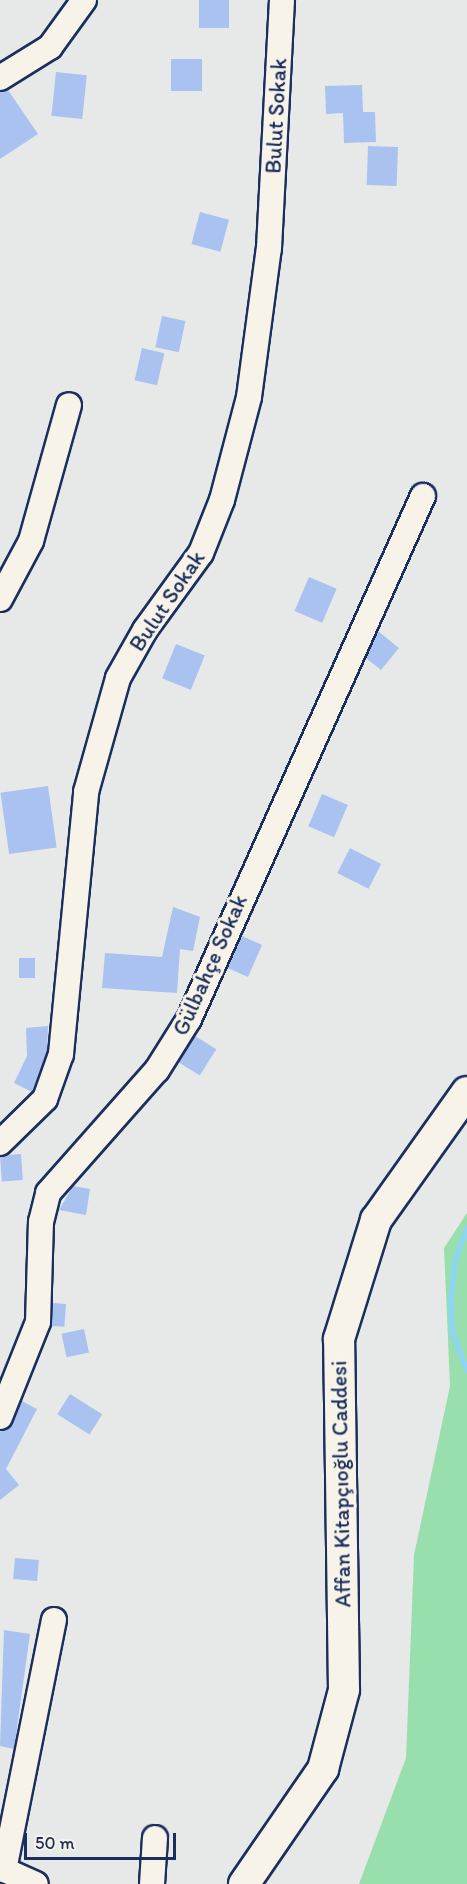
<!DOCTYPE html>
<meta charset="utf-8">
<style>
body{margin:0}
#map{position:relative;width:467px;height:1884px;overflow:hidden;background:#e7e9e9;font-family:Itim,sans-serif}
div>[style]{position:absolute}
.green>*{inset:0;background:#98dfad}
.stream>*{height:6px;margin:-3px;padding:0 3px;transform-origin:3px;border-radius:3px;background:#8ed6ef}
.building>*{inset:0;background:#a9c2ef;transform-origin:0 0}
.roads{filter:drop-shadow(2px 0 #1b2f5e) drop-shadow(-2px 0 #1b2f5e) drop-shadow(0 2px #1b2f5e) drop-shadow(0 -2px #1b2f5e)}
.minor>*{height:24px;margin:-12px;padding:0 12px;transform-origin:12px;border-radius:12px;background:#f7f3e8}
.tertiary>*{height:30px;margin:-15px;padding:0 15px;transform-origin:15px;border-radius:15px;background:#f7f3e8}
span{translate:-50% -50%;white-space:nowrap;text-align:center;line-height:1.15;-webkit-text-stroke:6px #f7f3e8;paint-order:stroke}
.street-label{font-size:22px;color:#1b2f5e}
.scale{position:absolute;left:24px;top:1833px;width:152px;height:27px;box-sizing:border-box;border:3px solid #1b2f5e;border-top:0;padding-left:8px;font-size:18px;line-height:21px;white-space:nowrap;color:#1b2f5e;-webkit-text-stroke:4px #f7f3e8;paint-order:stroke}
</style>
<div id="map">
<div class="green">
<div style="clip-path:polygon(467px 1213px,467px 1884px,359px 1884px,406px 1758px,414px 1555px,450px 1386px,444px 1248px)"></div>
</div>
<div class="stream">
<div style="left:467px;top:1229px;width:34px;rotate:111deg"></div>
<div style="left:455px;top:1261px;width:37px;rotate:96deg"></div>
<div style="left:451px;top:1298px;width:34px;rotate:88deg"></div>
<div style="left:452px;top:1332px;width:41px;rotate:68.5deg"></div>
</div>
<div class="building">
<div style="left:199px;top:0;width:30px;height:28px"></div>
<div style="left:171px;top:59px;width:31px;height:32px"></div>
<div style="left:56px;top:72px;width:31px;height:44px;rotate:6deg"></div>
<div style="clip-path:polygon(362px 85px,363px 112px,375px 112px,376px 142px,344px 143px,343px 113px,326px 114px,325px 86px)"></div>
<div style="clip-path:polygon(8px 90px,38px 134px,0 159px,0 92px)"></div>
<div style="left:368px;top:146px;width:30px;height:39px;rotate:2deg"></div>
<div style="left:200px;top:212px;width:30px;height:33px;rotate:15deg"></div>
<div style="left:162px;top:316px;width:24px;height:32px;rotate:12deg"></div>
<div style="left:142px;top:348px;width:23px;height:33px;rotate:13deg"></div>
<div style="left:309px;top:577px;width:30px;height:37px;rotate:23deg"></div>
<div style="clip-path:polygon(378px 631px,399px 648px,381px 670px,366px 658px)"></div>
<div style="left:176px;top:644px;width:31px;height:37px;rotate:22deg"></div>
<div style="left:48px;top:786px;width:62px;height:48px;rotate:82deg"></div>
<div style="left:322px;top:794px;width:28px;height:35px;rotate:23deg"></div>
<div style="left:350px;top:848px;width:35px;height:28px;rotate:27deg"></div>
<div style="clip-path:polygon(173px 907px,200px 917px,193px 951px,180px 949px,177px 993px,102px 988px,105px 953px,162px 957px)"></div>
<div style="left:242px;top:936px;width:22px;height:35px;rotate:24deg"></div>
<div style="left:19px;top:958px;width:16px;height:20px"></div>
<div style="clip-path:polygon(48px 1026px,47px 1051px,32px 1092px,14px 1083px,27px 1056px,26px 1028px)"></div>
<div style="left:195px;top:1036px;width:25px;height:31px;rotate:32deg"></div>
<div style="left:21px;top:1154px;width:26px;height:21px;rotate:86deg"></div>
<div style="clip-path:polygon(73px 1186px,90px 1189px,86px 1215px,59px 1210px)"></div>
<div style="left:53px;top:1303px;width:13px;height:23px;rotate:4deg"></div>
<div style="left:84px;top:1329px;width:24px;height:23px;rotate:78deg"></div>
<div style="left:70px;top:1394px;width:38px;height:24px;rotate:32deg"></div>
<div style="clip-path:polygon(22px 1401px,37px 1409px,6px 1469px,19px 1485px,0 1500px,0 1432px,13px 1423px)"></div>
<div style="left:15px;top:1558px;width:24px;height:21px;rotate:5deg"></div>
<div style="clip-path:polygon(4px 1630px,30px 1634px,14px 1749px,0 1746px)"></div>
</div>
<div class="roads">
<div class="minor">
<div style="left:0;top:78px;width:59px;rotate:-31.8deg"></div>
<div style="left:50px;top:47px;width:58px;rotate:-54.1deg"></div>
<div style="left:0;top:599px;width:66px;rotate:-61.9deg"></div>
<div style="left:31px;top:541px;width:141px;rotate:-74.4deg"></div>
<div style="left:0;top:1143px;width:63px;rotate:-44.4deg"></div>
<div style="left:45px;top:1099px;width:48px;rotate:-70.4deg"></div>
<div style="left:61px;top:1054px;width:263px;rotate:-84.5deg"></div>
<div style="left:86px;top:792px;width:118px;rotate:-74.3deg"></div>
<div style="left:118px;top:678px;width:55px;rotate:-60.6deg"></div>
<div style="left:145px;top:630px;width:95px;rotate:-54deg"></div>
<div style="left:201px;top:553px;width:57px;rotate:-68.4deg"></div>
<div style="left:222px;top:500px;width:106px;rotate:-75.3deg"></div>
<div style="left:249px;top:397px;width:150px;rotate:-82.4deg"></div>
<div style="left:269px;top:248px;width:248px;rotate:-87deg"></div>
<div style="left:0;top:1417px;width:102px;rotate:-68.2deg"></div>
<div style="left:38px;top:1322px;width:100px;rotate:-88.3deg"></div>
<div style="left:41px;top:1222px;width:30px;rotate:-76deg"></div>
<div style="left:48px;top:1193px;width:164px;rotate:-48.5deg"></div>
<div style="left:157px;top:1070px;width:60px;rotate:-57.9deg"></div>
<div style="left:189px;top:1019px;width:573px;rotate:-65.9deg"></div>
<div style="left:0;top:1868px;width:39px;rotate:24deg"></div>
<div style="left:4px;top:1870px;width:255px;rotate:-78.7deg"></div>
<div style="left:152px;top:1884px;width:46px;rotate:-86.3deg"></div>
</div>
<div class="tertiary">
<div style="left:244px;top:1884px;width:140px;rotate:-55.5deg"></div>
<div style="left:323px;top:1769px;width:82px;rotate:-75.1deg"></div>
<div style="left:344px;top:1690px;width:351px;rotate:-90.8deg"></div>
<div style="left:339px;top:1339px;width:125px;rotate:-72.7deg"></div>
<div style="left:376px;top:1220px;width:157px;rotate:-54.6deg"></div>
</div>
</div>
<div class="street-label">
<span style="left:276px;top:116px;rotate:-87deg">Bulut Sokak</span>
<span style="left:167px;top:601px;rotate:-56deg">Bulut Sokak</span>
<span style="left:210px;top:965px;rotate:-66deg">Gülbahçe Sokak</span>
<span style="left:341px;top:1484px;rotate:-91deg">Affan Kitapçıoğlu Caddesi</span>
</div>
<div class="scale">50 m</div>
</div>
